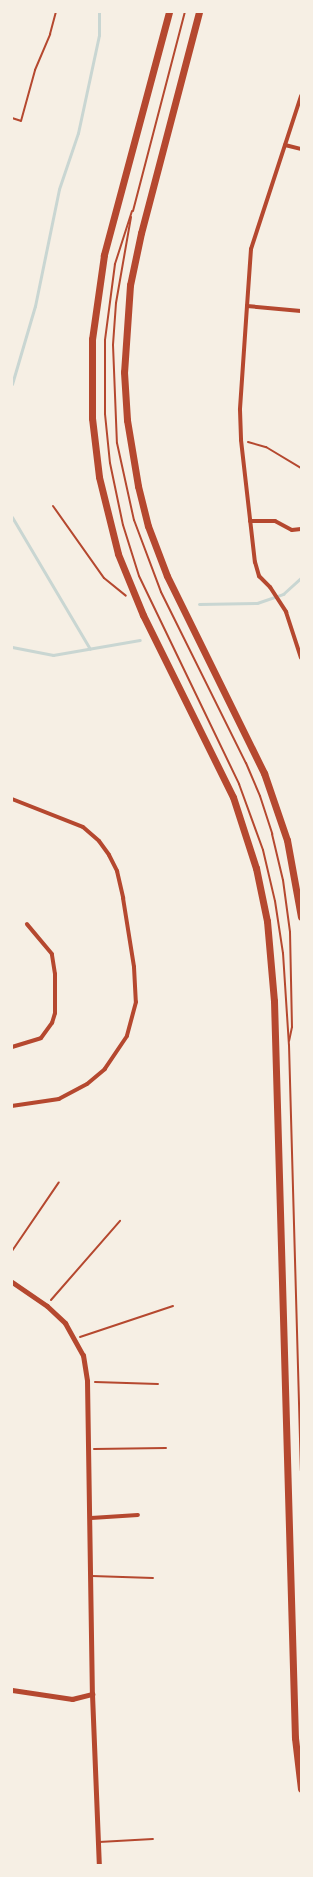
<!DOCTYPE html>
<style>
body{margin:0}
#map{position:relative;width:313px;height:1877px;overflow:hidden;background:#f6efe4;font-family:Cabin,sans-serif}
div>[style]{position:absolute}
.stream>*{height:3px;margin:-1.5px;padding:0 1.5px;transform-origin:1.5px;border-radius:1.5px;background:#c9d6d2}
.path>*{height:2px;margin:-1px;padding:0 1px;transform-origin:1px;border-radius:1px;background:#b5482f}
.service>*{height:2px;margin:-1px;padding:0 1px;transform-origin:1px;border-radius:1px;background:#b5482f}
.minor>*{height:4px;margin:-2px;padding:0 2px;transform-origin:2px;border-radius:2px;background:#b5482f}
.tertiary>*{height:5px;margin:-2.5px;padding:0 2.5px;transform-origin:2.5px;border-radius:2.5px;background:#b5482f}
.primary>*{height:7px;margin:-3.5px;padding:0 3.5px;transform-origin:3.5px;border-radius:3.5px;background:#b5482f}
span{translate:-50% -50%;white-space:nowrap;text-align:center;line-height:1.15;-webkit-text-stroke:4px #f6efe4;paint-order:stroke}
.frame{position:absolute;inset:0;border:13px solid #f6efe4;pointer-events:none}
</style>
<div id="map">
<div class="stream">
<div style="left:12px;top:384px;width:81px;rotate:-73.6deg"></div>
<div style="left:35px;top:306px;width:119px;rotate:-78.4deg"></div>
<div style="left:59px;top:189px;width:59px;rotate:-71.3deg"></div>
<div style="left:78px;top:133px;width:100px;rotate:-77.9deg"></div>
<div style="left:99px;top:35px;width:23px;rotate:-90deg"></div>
<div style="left:12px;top:517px;width:153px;rotate:59.4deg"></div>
<div style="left:199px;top:604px;width:58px;rotate:-1deg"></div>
<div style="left:257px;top:603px;width:28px;rotate:-19deg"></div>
<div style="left:283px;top:594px;width:24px;rotate:-42deg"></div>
<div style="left:12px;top:647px;width:42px;rotate:11deg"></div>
<div style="left:53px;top:655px;width:88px;rotate:-9.8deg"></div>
</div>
<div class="path">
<div style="left:12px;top:118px;width:9px;rotate:18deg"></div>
<div style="left:21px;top:121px;width:53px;rotate:-74.6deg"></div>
<div style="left:35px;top:70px;width:39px;rotate:-67deg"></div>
<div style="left:50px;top:34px;width:23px;rotate:-75deg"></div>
<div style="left:248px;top:442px;width:19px;rotate:16deg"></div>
<div style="left:266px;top:447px;width:41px;rotate:31deg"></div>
<div style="left:53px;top:506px;width:88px;rotate:54.7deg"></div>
<div style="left:104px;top:578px;width:28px;rotate:39deg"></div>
<div style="left:12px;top:1251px;width:83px;rotate:-55.7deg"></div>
<div style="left:51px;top:1300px;width:105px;rotate:-48.9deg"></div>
<div style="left:80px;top:1337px;width:98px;rotate:-18.4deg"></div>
<div style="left:95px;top:1382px;width:63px;rotate:1.8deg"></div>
<div style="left:94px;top:1449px;width:72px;rotate:-0.8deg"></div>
</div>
<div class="service">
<div style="left:132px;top:211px;width:56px;rotate:107.8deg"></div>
<div style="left:115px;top:264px;width:77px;rotate:97.5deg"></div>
<div style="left:105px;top:340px;width:74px;rotate:90deg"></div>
<div style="left:105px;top:414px;width:49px;rotate:84.2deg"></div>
<div style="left:110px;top:463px;width:63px;rotate:78.2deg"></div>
<div style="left:123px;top:525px;width:53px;rotate:72.6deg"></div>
<div style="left:139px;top:576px;width:231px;rotate:64.3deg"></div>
<div style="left:239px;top:784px;width:70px;rotate:70deg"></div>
<div style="left:263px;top:850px;width:52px;rotate:76.8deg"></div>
<div style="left:275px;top:901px;width:53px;rotate:81.3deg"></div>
<div style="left:283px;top:953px;width:92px;rotate:86.3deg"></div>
<div style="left:289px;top:1045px;width:426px;rotate:88.4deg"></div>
<div style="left:133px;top:211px;width:206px;rotate:-75.4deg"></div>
<div style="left:131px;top:217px;width:87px;rotate:99.9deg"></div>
<div style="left:116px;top:303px;width:42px;rotate:94.1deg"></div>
<div style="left:113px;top:345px;width:98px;rotate:87.7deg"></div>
<div style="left:117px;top:443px;width:79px;rotate:77.6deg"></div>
<div style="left:134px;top:520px;width:77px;rotate:69.4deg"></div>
<div style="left:161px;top:592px;width:191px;rotate:63.6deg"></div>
<div style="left:246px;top:763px;width:36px;rotate:67deg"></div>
<div style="left:260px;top:796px;width:40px;rotate:72deg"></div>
<div style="left:272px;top:834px;width:47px;rotate:76.6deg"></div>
<div style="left:283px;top:880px;width:52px;rotate:82.3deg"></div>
<div style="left:290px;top:932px;width:95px;rotate:88.8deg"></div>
<div style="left:292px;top:1027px;width:14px;rotate:102deg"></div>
<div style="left:92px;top:1576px;width:61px;rotate:1.9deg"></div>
<div style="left:99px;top:1842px;width:54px;rotate:-3.2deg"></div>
</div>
<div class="minor">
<div style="left:301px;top:96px;width:161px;rotate:108.1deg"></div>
<div style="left:251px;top:249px;width:57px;rotate:94deg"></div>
<div style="left:247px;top:306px;width:54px;rotate:5.3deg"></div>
<div style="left:285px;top:145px;width:16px;rotate:14deg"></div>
<div style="left:247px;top:306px;width:104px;rotate:93.9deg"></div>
<div style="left:240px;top:410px;width:30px;rotate:88deg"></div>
<div style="left:241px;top:440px;width:123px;rotate:83.5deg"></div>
<div style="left:255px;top:562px;width:15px;rotate:74deg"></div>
<div style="left:259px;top:576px;width:16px;rotate:45deg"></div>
<div style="left:270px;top:587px;width:30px;rotate:57deg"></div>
<div style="left:286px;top:612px;width:48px;rotate:71.9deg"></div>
<div style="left:250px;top:521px;width:25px"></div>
<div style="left:275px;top:521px;width:19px;rotate:28deg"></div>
<div style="left:292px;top:530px;width:9px;rotate:-6deg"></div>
<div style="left:12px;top:799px;width:76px;rotate:21.5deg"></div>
<div style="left:83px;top:827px;width:21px;rotate:41deg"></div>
<div style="left:99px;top:841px;width:17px;rotate:54deg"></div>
<div style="left:109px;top:855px;width:18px;rotate:63deg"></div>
<div style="left:117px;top:871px;width:28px;rotate:77deg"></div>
<div style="left:123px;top:898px;width:70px;rotate:80.9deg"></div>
<div style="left:134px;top:967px;width:35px;rotate:87deg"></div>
<div style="left:136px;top:1002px;width:35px;rotate:105deg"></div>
<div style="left:127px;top:1036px;width:40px;rotate:124deg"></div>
<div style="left:105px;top:1069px;width:23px;rotate:140deg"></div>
<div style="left:87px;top:1084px;width:32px;rotate:152deg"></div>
<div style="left:59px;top:1099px;width:48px;rotate:171.5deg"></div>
<div style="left:12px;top:1047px;width:30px;rotate:-17deg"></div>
<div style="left:41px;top:1038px;width:19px;rotate:-54deg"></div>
<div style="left:52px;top:1023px;width:10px;rotate:-73deg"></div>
<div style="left:55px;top:1013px;width:39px;rotate:-90deg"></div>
<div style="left:55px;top:974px;width:20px;rotate:-99deg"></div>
<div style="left:52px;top:954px;width:39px;rotate:-130deg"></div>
<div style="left:91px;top:1518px;width:47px;rotate:-3.7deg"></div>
</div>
<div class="tertiary">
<div style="left:12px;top:1282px;width:42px;rotate:34.4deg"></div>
<div style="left:47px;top:1306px;width:25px;rotate:43deg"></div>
<div style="left:65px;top:1323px;width:37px;rotate:61deg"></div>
<div style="left:83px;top:1355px;width:26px;rotate:81deg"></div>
<div style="left:87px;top:1381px;width:313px;rotate:89.1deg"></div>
<div style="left:92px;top:1694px;width:171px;rotate:87.7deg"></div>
<div style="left:12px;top:1690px;width:61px;rotate:8.5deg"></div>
<div style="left:72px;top:1699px;width:21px;rotate:-14deg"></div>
</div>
<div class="primary">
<div style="left:169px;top:12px;width:252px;rotate:105deg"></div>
<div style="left:104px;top:255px;width:85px;rotate:98.1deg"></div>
<div style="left:92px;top:339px;width:79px;rotate:90deg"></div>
<div style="left:92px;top:418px;width:59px;rotate:83.2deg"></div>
<div style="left:99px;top:477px;width:79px;rotate:76.1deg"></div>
<div style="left:118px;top:554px;width:66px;rotate:67.7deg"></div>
<div style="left:143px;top:615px;width:203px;rotate:63.7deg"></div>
<div style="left:233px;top:797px;width:75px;rotate:72.1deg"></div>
<div style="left:256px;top:868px;width:54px;rotate:78.3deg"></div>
<div style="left:267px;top:921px;width:80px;rotate:85deg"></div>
<div style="left:274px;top:1001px;width:737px;rotate:88.37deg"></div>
<div style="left:295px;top:1738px;width:51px;rotate:83.3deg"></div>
<div style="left:199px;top:12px;width:228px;rotate:104.7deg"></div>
<div style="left:141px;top:233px;width:53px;rotate:101.9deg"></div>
<div style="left:130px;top:285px;width:87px;rotate:93.9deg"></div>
<div style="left:124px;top:372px;width:48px;rotate:86.4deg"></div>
<div style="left:127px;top:420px;width:67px;rotate:80.5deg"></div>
<div style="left:138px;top:486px;width:41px;rotate:76deg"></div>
<div style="left:148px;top:526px;width:53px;rotate:69.2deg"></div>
<div style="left:167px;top:576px;width:220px;rotate:63.8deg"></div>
<div style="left:264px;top:773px;width:71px;rotate:71.1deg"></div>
<div style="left:287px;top:840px;width:78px;rotate:79.7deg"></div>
</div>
<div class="frame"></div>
</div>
